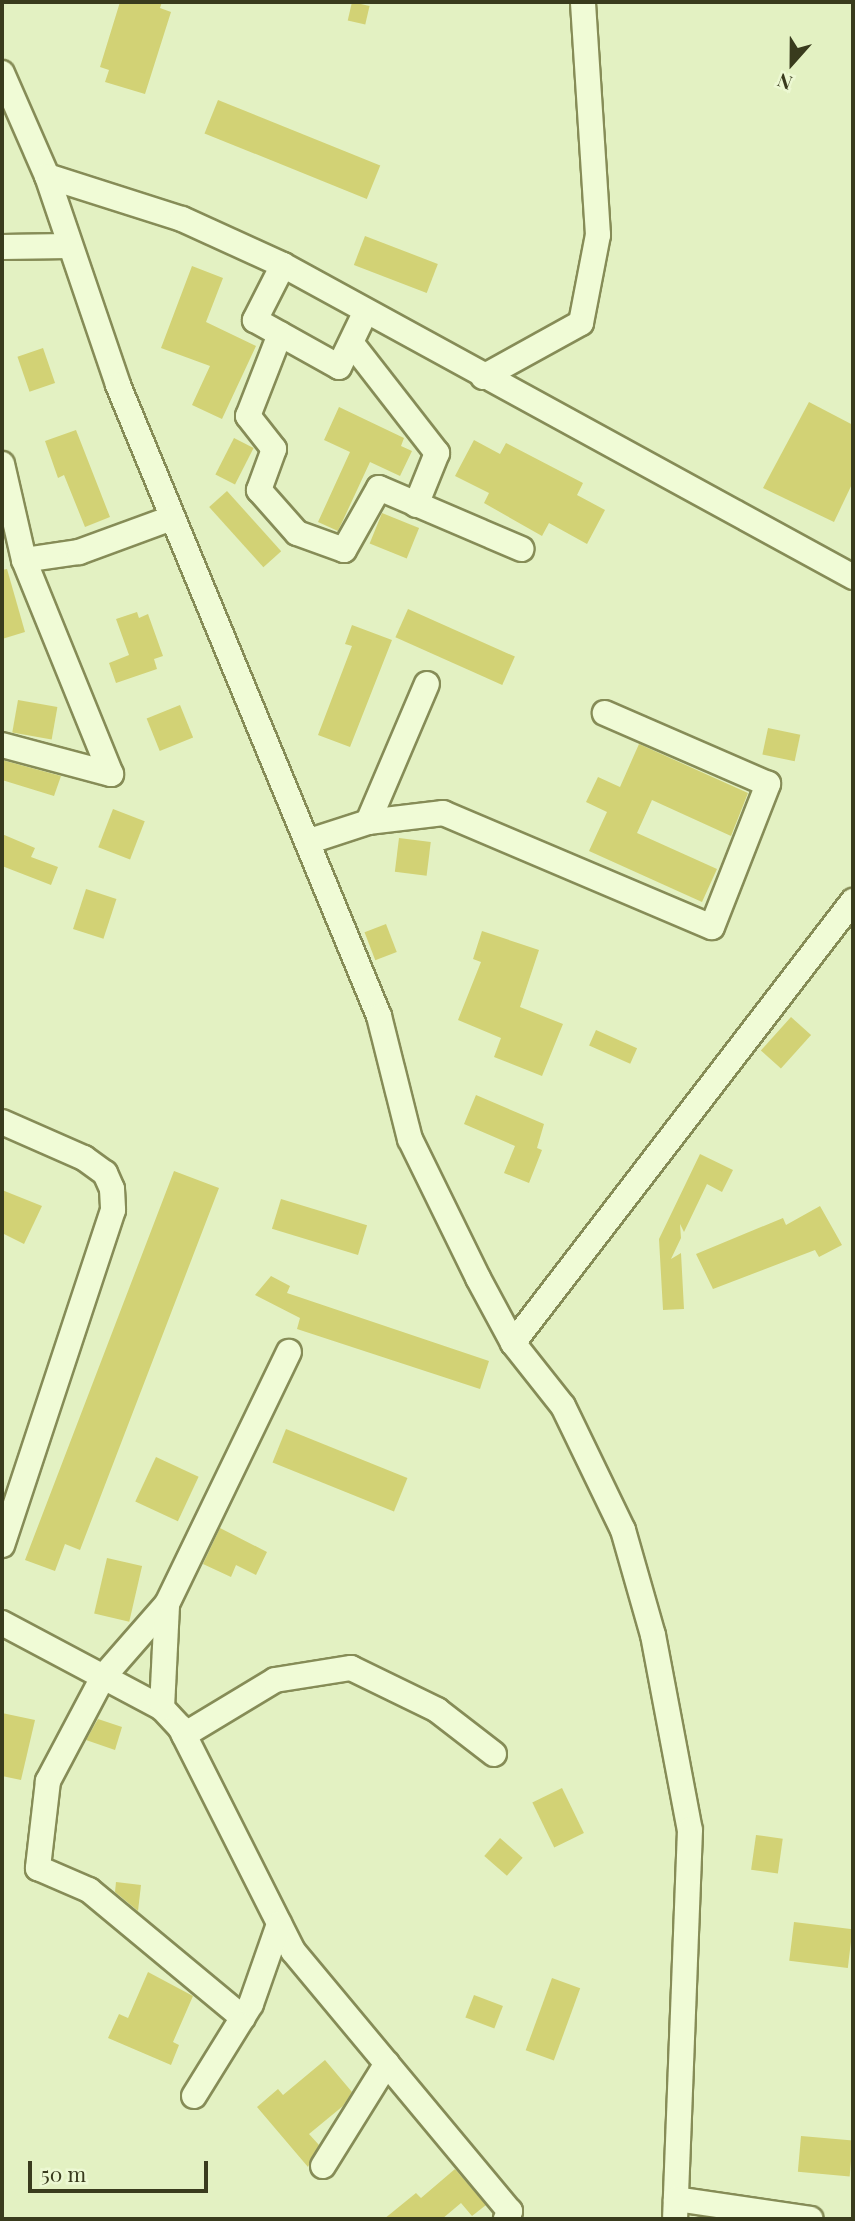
<!DOCTYPE html>
<style>
body{margin:0}
#map{position:relative;width:855px;height:2221px;overflow:hidden;background:#e3f1c2;font-family:"Playfair Display",serif}
div>[style]{position:absolute}
.building>*{inset:0;background:#d2d275;transform-origin:0 0}
.roads{filter:drop-shadow(2px 0 #868c57) drop-shadow(-2px 0 #868c57) drop-shadow(0 2px #868c57) drop-shadow(0 -2px #868c57)}
.minor>*{height:24px;margin:-12px;padding:0 12px;transform-origin:12px;border-radius:12px;background:#f0fbd6}
span{translate:-50% -50%;white-space:nowrap;text-align:center;line-height:1.15;-webkit-text-stroke:5px #ecf8d2;paint-order:stroke}
.frame{position:absolute;inset:0;border:4px solid #393b1d;pointer-events:none}
.north{position:absolute;left:757px;top:28px;width:70px;height:70px;-webkit-text-stroke:5px #ecf8d2;paint-order:stroke;rotate:201deg;font-size:19px;font-weight:700;line-height:28px;text-align:center;color:#393b1d}
.north::after{content:'';display:block;margin:auto;width:24px;height:32px;background:#393b1d;clip-path:polygon(50% 0,100% 100%,50% 72%,0 100%)}
.scale{position:absolute;left:28px;top:2161px;width:180px;height:32px;box-sizing:border-box;border:4px solid #393b1d;border-top:0;padding-left:9px;font-size:21px;line-height:24px;white-space:nowrap;color:#393b1d;-webkit-text-stroke:5px #ecf8d2;paint-order:stroke}
</style>
<div id="map">
<div class="building">
<div style="clip-path:polygon(120px 2px,162px 2px,160px 8px,171px 12px,145px 94px,105px 82px,109px 70px,100px 67px)"></div>
<div style="left:352px;top:2px;width:18px;height:19px;rotate:13deg"></div>
<div style="left:218px;top:100px;width:175px;height:36px;rotate:22deg"></div>
<div style="left:365px;top:236px;width:78px;height:31px;rotate:21deg"></div>
<div style="clip-path:polygon(192px 266px,223px 278px,206px 322px,256px 346px,222px 419px,192px 405px,210px 366px,161px 348px)"></div>
<div style="left:43px;top:348px;width:37px;height:27px;rotate:71deg"></div>
<div style="clip-path:polygon(809px 402px,853px 425px,853px 482px,834px 522px,763px 488px)"></div>
<div style="clip-path:polygon(339px 407px,404px 438px,401px 446px,412px 451px,400px 476px,370px 462px,338px 531px,318px 522px,350px 452px,324px 440px)"></div>
<div style="clip-path:polygon(76px 430px,110px 517px,85px 527px,64px 475px,58px 478px,45px 441px)"></div>
<div style="left:234px;top:438px;width:22px;height:41px;rotate:27deg"></div>
<div style="clip-path:polygon(474px 440px,500px 454px,506px 443px,583px 483px,577px 495px,605px 510px,587px 544px,549px 523px,542px 536px,484px 503px,489px 493px,455px 476px)"></div>
<div style="left:227px;top:491px;width:81px;height:24px;rotate:48deg"></div>
<div style="left:382px;top:513px;width:40px;height:33px;rotate:22deg"></div>
<div style="clip-path:polygon(7px 569px,25px 632px,2px 639px,2px 570px)"></div>
<div style="left:408px;top:609px;width:117px;height:31px;rotate:24deg"></div>
<div style="clip-path:polygon(137px 612px,139px 618px,148px 614px,163px 656px,154px 659px,157px 669px,116px 683px,109px 663px,129px 655px,116px 619px)"></div>
<div style="clip-path:polygon(352px 625px,392px 640px,350px 747px,318px 735px,352px 646px,345px 644px)"></div>
<div style="left:18px;top:700px;width:40px;height:33px;rotate:10deg"></div>
<div style="left:180px;top:705px;width:35px;height:36px;rotate:68deg"></div>
<div style="left:768px;top:728px;width:33px;height:27px;rotate:12deg"></div>
<div style="clip-path:polygon(639px 744px,748px 793px,731px 836px,652px 800px,637px 833px,717px 869px,702px 902px,589px 851px,607px 812px,586px 802px,598px 777px,620px 787px)"></div>
<div style="clip-path:polygon(2px 760px,61px 776px,54px 796px,2px 780px)"></div>
<div style="left:113px;top:809px;width:34px;height:41px;rotate:21deg"></div>
<div style="clip-path:polygon(2px 834px,35px 848px,31px 857px,58px 867px,51px 885px,2px 866px)"></div>
<div style="left:399px;top:838px;width:32px;height:34px;rotate:7deg"></div>
<div style="left:86px;top:889px;width:32px;height:42px;rotate:18deg"></div>
<div style="left:386px;top:924px;width:30px;height:23px;rotate:69deg"></div>
<div style="clip-path:polygon(482px 931px,539px 950px,520px 1007px,563px 1024px,542px 1076px,494px 1057px,501px 1038px,458px 1020px,481px 962px,473px 959px)"></div>
<div style="left:791px;top:1017px;width:27px;height:45px;rotate:42deg"></div>
<div style="left:596px;top:1030px;width:45px;height:17px;rotate:24deg"></div>
<div style="clip-path:polygon(476px 1095px,544px 1124px,537px 1148px,542px 1150px,529px 1183px,504px 1173px,515px 1146px,464px 1124px)"></div>
<div style="clip-path:polygon(700px 1154px,733px 1170px,722px 1192px,707px 1184px,684px 1232px,680px 1224px,681px 1238px,671px 1259px,681px 1253px,684px 1309px,663px 1310px,659px 1239px)"></div>
<div style="clip-path:polygon(174px 1171px,219px 1188px,80px 1550px,65px 1544px,55px 1571px,25px 1560px)"></div>
<div style="clip-path:polygon(2px 1190px,42px 1206px,24px 1244px,2px 1233px)"></div>
<div style="left:281px;top:1199px;width:90px;height:31px;rotate:17deg"></div>
<div style="clip-path:polygon(820px 1206px,842px 1245px,819px 1257px,815px 1250px,713px 1289px,696px 1254px,783px 1218px,786px 1225px)"></div>
<div style="clip-path:polygon(271px 1276px,290px 1286px,287px 1293px,489px 1361px,480px 1389px,297px 1329px,300px 1318px,255px 1295px)"></div>
<div style="left:286px;top:1429px;width:131px;height:36px;rotate:22deg"></div>
<div style="left:156px;top:1457px;width:47px;height:49px;rotate:25deg"></div>
<div style="clip-path:polygon(220px 1528px,267px 1552px,256px 1575px,236px 1565px,231px 1577px,203px 1564px)"></div>
<div style="left:107px;top:1558px;width:36px;height:57px;rotate:13deg"></div>
<div style="clip-path:polygon(2px 1713px,35px 1720px,21px 1780px,2px 1776px)"></div>
<div style="clip-path:polygon(98px 1719px,122px 1727px,115px 1750px,86px 1740px)"></div>
<div style="left:562px;top:1788px;width:50px;height:33px;rotate:64deg"></div>
<div style="left:756px;top:1835px;width:27px;height:35px;rotate:8deg"></div>
<div style="left:500px;top:1838px;width:30px;height:24px;rotate:41deg"></div>
<div style="clip-path:polygon(116px 1882px,141px 1885px,138px 1911px,115px 1892px)"></div>
<div style="left:794px;top:1922px;width:59px;height:39px;rotate:7deg"></div>
<div style="clip-path:polygon(148px 1972px,193px 1996px,173px 2042px,179px 2045px,171px 2065px,108px 2038px,119px 2014px,128px 2018px)"></div>
<div style="left:552px;top:1978px;width:30px;height:77px;rotate:20deg"></div>
<div style="left:474px;top:1995px;width:31px;height:24px;rotate:21deg"></div>
<div style="clip-path:polygon(325px 2060px,352px 2092px,343px 2106px,309px 2134px,319px 2145px,308px 2167px,257px 2107px,278px 2089px,283px 2095px)"></div>
<div style="left:801px;top:2136px;width:52px;height:36px;rotate:5deg"></div>
<div style="clip-path:polygon(455px 2169px,486px 2205px,472px 2216px,461px 2203px,442px 2219px,384px 2219px,416px 2193px,421px 2198px)"></div>
</div>
<div class="roads">
<div class="minor">
<div style="left:2px;top:73px;width:112px;rotate:66.4deg"></div>
<div style="left:47px;top:176px;width:221px;rotate:71.2deg"></div>
<div style="left:118px;top:385px;width:683px;rotate:67.53deg"></div>
<div style="left:379px;top:1016px;width:127px;rotate:75.9deg"></div>
<div style="left:410px;top:1139px;width:155px;rotate:63.9deg"></div>
<div style="left:478px;top:1278px;width:74px;rotate:61.7deg"></div>
<div style="left:513px;top:1343px;width:80px;rotate:51.6deg"></div>
<div style="left:563px;top:1406px;width:138px;rotate:64.2deg"></div>
<div style="left:623px;top:1530px;width:109px;rotate:74.1deg"></div>
<div style="left:653px;top:1635px;width:198px;rotate:79.3deg"></div>
<div style="left:690px;top:1830px;width:389px;rotate:92.2deg"></div>
<div style="left:47px;top:176px;width:142px;rotate:17.7deg"></div>
<div style="left:182px;top:219px;width:111px;rotate:24.5deg"></div>
<div style="left:283px;top:265px;width:650px;rotate:28.69deg"></div>
<div style="left:2px;top:247px;width:67px;rotate:-0.9deg"></div>
<div style="left:283px;top:265px;width:62px;rotate:117deg"></div>
<div style="left:255px;top:320px;width:96px;rotate:29.2deg"></div>
<div style="left:339px;top:367px;width:62px;rotate:-64.3deg"></div>
<div style="left:280px;top:334px;width:88px;rotate:111.3deg"></div>
<div style="left:248px;top:416px;width:42px;rotate:51.8deg"></div>
<div style="left:274px;top:449px;width:44px;rotate:110.1deg"></div>
<div style="left:259px;top:490px;width:57px;rotate:48.5deg"></div>
<div style="left:297px;top:533px;width:50px;rotate:19.9deg"></div>
<div style="left:344px;top:550px;width:71px;rotate:-60.6deg"></div>
<div style="left:379px;top:488px;width:155px;rotate:23.2deg"></div>
<div style="left:353px;top:345px;width:137px;rotate:52.1deg"></div>
<div style="left:437px;top:453px;width:56px;rotate:112deg"></div>
<div style="left:483px;top:377px;width:112px;rotate:-28.9deg"></div>
<div style="left:581px;top:323px;width:90px;rotate:-79.1deg"></div>
<div style="left:598px;top:235px;width:233px;rotate:-93.7deg"></div>
<div style="left:2px;top:464px;width:98px;rotate:77.1deg"></div>
<div style="left:24px;top:560px;width:231px;rotate:67.9deg"></div>
<div style="left:24px;top:560px;width:56px;rotate:-8.3deg"></div>
<div style="left:79px;top:552px;width:99px;rotate:-20.1deg"></div>
<div style="left:2px;top:745px;width:113px;rotate:14.9deg"></div>
<div style="left:368px;top:822px;width:150px;rotate:-66.9deg"></div>
<div style="left:310px;top:841px;width:61px;rotate:-18.1deg"></div>
<div style="left:368px;top:822px;width:76px;rotate:-6.8deg"></div>
<div style="left:443px;top:813px;width:292px;rotate:23deg"></div>
<div style="left:712px;top:927px;width:154px;rotate:-68.6deg"></div>
<div style="left:768px;top:784px;width:178px;rotate:-156.5deg"></div>
<div style="left:2px;top:1122px;width:90px;rotate:23.7deg"></div>
<div style="left:84px;top:1158px;width:26px;rotate:36deg"></div>
<div style="left:105px;top:1173px;width:17px;rotate:66deg"></div>
<div style="left:112px;top:1189px;width:21px;rotate:87deg"></div>
<div style="left:113px;top:1210px;width:353px;rotate:108.3deg"></div>
<div style="left:513px;top:1343px;width:558px;rotate:-52.43deg"></div>
<div style="left:167px;top:1604px;width:97px;rotate:131.2deg"></div>
<div style="left:103px;top:1677px;width:118px;rotate:117.9deg"></div>
<div style="left:48px;top:1781px;width:88px;rotate:96.6deg"></div>
<div style="left:38px;top:1868px;width:56px;rotate:23.3deg"></div>
<div style="left:89px;top:1890px;width:200px;rotate:39.7deg"></div>
<div style="left:2px;top:1623px;width:181px;rotate:28deg"></div>
<div style="left:162px;top:1708px;width:26px;rotate:47deg"></div>
<div style="left:180px;top:1727px;width:251px;rotate:63.2deg"></div>
<div style="left:293px;top:1951px;width:339px;rotate:50.2deg"></div>
<div style="left:510px;top:2211px;width:9px;rotate:117deg"></div>
<div style="left:162px;top:1708px;width:104px;rotate:-87.2deg"></div>
<div style="left:167px;top:1604px;width:280px;rotate:-64.2deg"></div>
<div style="left:184px;top:1735px;width:106px;rotate:-31.1deg"></div>
<div style="left:275px;top:1680px;width:77px;rotate:-9deg"></div>
<div style="left:351px;top:1668px;width:96px;rotate:26deg"></div>
<div style="left:437px;top:1710px;width:72px;rotate:37.7deg"></div>
<div style="left:194px;top:2096px;width:108px;rotate:-58.2deg"></div>
<div style="left:251px;top:2004px;width:85px;rotate:-70.7deg"></div>
<div style="left:323px;top:2166px;width:121px;rotate:-58.1deg"></div>
<div style="left:676px;top:2199px;width:136px;rotate:8.4deg"></div>
</div>
</div>
<div class="frame"></div>
<div class="north">N</div>
<div class="scale">50 m</div>
</div>
